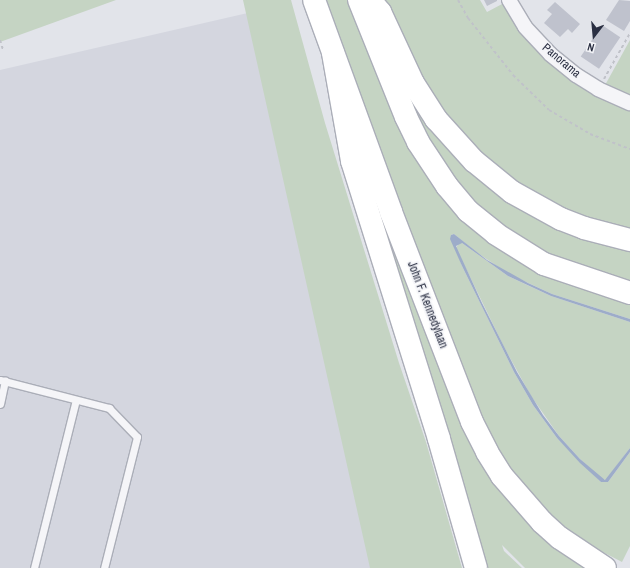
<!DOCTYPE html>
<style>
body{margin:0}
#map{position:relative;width:630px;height:568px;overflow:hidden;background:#e2e4ea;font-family:"Archivo Narrow",sans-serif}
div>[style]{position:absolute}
.built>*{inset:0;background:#d4d6df}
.green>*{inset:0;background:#c5d4c3}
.water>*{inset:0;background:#9dacc9}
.building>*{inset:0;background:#bfc2cd;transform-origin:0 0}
.path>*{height:2px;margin-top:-1px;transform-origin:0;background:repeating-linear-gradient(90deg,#c0c2c9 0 3px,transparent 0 6px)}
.roads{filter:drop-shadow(1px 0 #abaeb8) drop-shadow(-1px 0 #abaeb8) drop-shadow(0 1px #abaeb8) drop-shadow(0 -1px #abaeb8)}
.service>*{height:7px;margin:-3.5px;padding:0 3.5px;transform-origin:3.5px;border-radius:3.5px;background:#f5f5f8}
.minor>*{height:14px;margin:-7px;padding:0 7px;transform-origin:7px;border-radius:7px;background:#f5f5f8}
.trunk>*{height:22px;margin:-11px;padding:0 11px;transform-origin:11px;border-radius:11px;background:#fff}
.motorway>*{height:22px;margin:-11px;padding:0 11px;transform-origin:11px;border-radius:11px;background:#fff}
span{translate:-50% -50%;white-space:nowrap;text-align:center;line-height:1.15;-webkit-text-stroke:3px #f2f3f7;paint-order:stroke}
.street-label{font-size:12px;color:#2a2f42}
.north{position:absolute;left:574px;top:16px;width:40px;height:40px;-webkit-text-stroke:3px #f2f3f7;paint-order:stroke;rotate:196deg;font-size:11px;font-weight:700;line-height:16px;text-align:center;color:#2a2f42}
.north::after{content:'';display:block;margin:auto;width:14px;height:18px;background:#2a2f42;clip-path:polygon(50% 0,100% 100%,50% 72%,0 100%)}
</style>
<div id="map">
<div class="built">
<div style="clip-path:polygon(252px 12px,418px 568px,0 568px,0 70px)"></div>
</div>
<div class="green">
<div style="clip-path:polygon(0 0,116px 0,0 42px)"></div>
<div style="clip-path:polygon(243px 0,291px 0,325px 123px,399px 363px,426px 442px,462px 568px,370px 568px)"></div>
<div style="clip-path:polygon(321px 0,353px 0,465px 218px,630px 300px,630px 319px,552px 294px,509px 274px,476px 252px,454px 234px,451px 235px,462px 266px,514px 372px,533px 405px,557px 438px,601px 482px,608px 482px,630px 452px,630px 546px,622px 562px,574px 537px,541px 509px,510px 471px,479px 421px)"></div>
<div style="clip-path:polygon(381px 0,480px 0,487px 12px,504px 3px,527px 35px,630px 107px,630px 232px,564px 212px,517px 186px,476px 153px,441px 115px)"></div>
<div style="clip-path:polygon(630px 40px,630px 97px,604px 87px)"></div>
<div style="clip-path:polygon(402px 88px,468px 165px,630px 248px,630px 288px,572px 268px,501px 229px,456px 185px,425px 138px)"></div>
<div style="clip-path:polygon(369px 187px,467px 425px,588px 568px,525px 568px,502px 545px,504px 551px,522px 568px,484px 568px)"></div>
<div style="clip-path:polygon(459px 243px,462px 243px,508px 276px,527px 285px,551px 296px,630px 322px,630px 448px,606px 480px,602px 479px,580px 459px,559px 436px,531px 396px,504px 347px,456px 248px)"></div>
</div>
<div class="water">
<div style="clip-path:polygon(454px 234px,487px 260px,528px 283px,552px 294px,630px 319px,630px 322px,551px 296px,508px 276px,462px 243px,456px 246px,482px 303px,517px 372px,543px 415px,559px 436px,580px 459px,605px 480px,630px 448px,630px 452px,608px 482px,601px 482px,580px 463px,557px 438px,533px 405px,514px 372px,462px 266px,450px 239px,451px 235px)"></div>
</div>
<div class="building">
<div style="clip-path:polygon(484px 0,497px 0,497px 1px,487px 6px)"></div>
<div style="clip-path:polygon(619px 0,630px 1px,630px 21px,624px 31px,606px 20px)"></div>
<div style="clip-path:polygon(555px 2px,580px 24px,572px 33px,568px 29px,560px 37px,544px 23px,552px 14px,547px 10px)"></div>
<div style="left:602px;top:25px;width:22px;height:38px;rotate:34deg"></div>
</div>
<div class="path">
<div style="left:458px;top:0;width:21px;rotate:61deg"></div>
<div style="left:468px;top:18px;width:73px;rotate:51.7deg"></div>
<div style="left:513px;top:75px;width:50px;rotate:44.2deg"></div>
<div style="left:549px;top:110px;width:48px;rotate:30.3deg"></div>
<div style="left:590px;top:134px;width:43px;rotate:20.6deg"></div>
<div style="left:0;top:40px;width:10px;rotate:73deg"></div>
<div style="left:604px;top:79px;width:53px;rotate:-60.5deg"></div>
</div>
<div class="roads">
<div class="service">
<div style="left:0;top:380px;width:113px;rotate:14.4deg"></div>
<div style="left:109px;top:408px;width:40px;rotate:46deg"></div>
<div style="left:137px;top:437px;width:135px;rotate:104.1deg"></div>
<div style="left:0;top:404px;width:24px;rotate:-78deg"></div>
<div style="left:34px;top:568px;width:173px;rotate:-76deg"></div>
</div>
<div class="minor">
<div style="left:509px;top:0;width:31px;rotate:59deg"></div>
<div style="left:525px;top:27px;width:37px;rotate:47deg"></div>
<div style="left:550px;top:54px;width:33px;rotate:39deg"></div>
<div style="left:576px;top:75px;width:26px;rotate:32deg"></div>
<div style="left:598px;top:89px;width:35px;rotate:24deg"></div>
</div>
<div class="trunk">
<div style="left:314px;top:0;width:226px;rotate:70deg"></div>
<div style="left:391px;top:212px;width:225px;rotate:68.9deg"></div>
<div style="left:472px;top:422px;width:34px;rotate:63deg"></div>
<div style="left:487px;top:452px;width:28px;rotate:58deg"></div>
<div style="left:502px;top:476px;width:61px;rotate:49deg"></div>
<div style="left:542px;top:522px;width:24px;rotate:42deg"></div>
<div style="left:560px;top:538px;width:54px;rotate:33.7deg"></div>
<div style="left:370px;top:0;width:16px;rotate:50deg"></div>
<div style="left:380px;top:12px;width:78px;rotate:65.1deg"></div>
<div style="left:413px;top:83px;width:43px;rotate:57.4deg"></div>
<div style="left:436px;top:119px;width:57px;rotate:47.9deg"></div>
<div style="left:474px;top:161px;width:49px;rotate:39.2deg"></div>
<div style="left:512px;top:192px;width:56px;rotate:28.9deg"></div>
<div style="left:561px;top:219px;width:25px;rotate:21deg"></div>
<div style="left:584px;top:228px;width:48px;rotate:14.6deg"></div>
</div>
<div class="motorway">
<div style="left:359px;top:0;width:126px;rotate:68.1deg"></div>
<div style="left:406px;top:117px;width:28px;rotate:64deg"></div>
<div style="left:418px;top:142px;width:53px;rotate:56.6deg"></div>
<div style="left:447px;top:186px;width:33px;rotate:50deg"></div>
<div style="left:468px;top:211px;width:36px;rotate:39deg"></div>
<div style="left:496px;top:234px;width:57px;rotate:32deg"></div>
<div style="left:544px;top:264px;width:91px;rotate:18.6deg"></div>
<div style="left:333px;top:53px;width:110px;rotate:80deg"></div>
<div style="left:352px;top:161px;width:291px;rotate:72.6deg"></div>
<div style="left:439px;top:439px;width:134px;rotate:74deg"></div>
</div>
</div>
<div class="street-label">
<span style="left:561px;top:61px;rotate:40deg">Panorama</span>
<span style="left:427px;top:305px;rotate:69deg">John F. Kennedylaan</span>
</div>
<div class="north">N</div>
</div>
